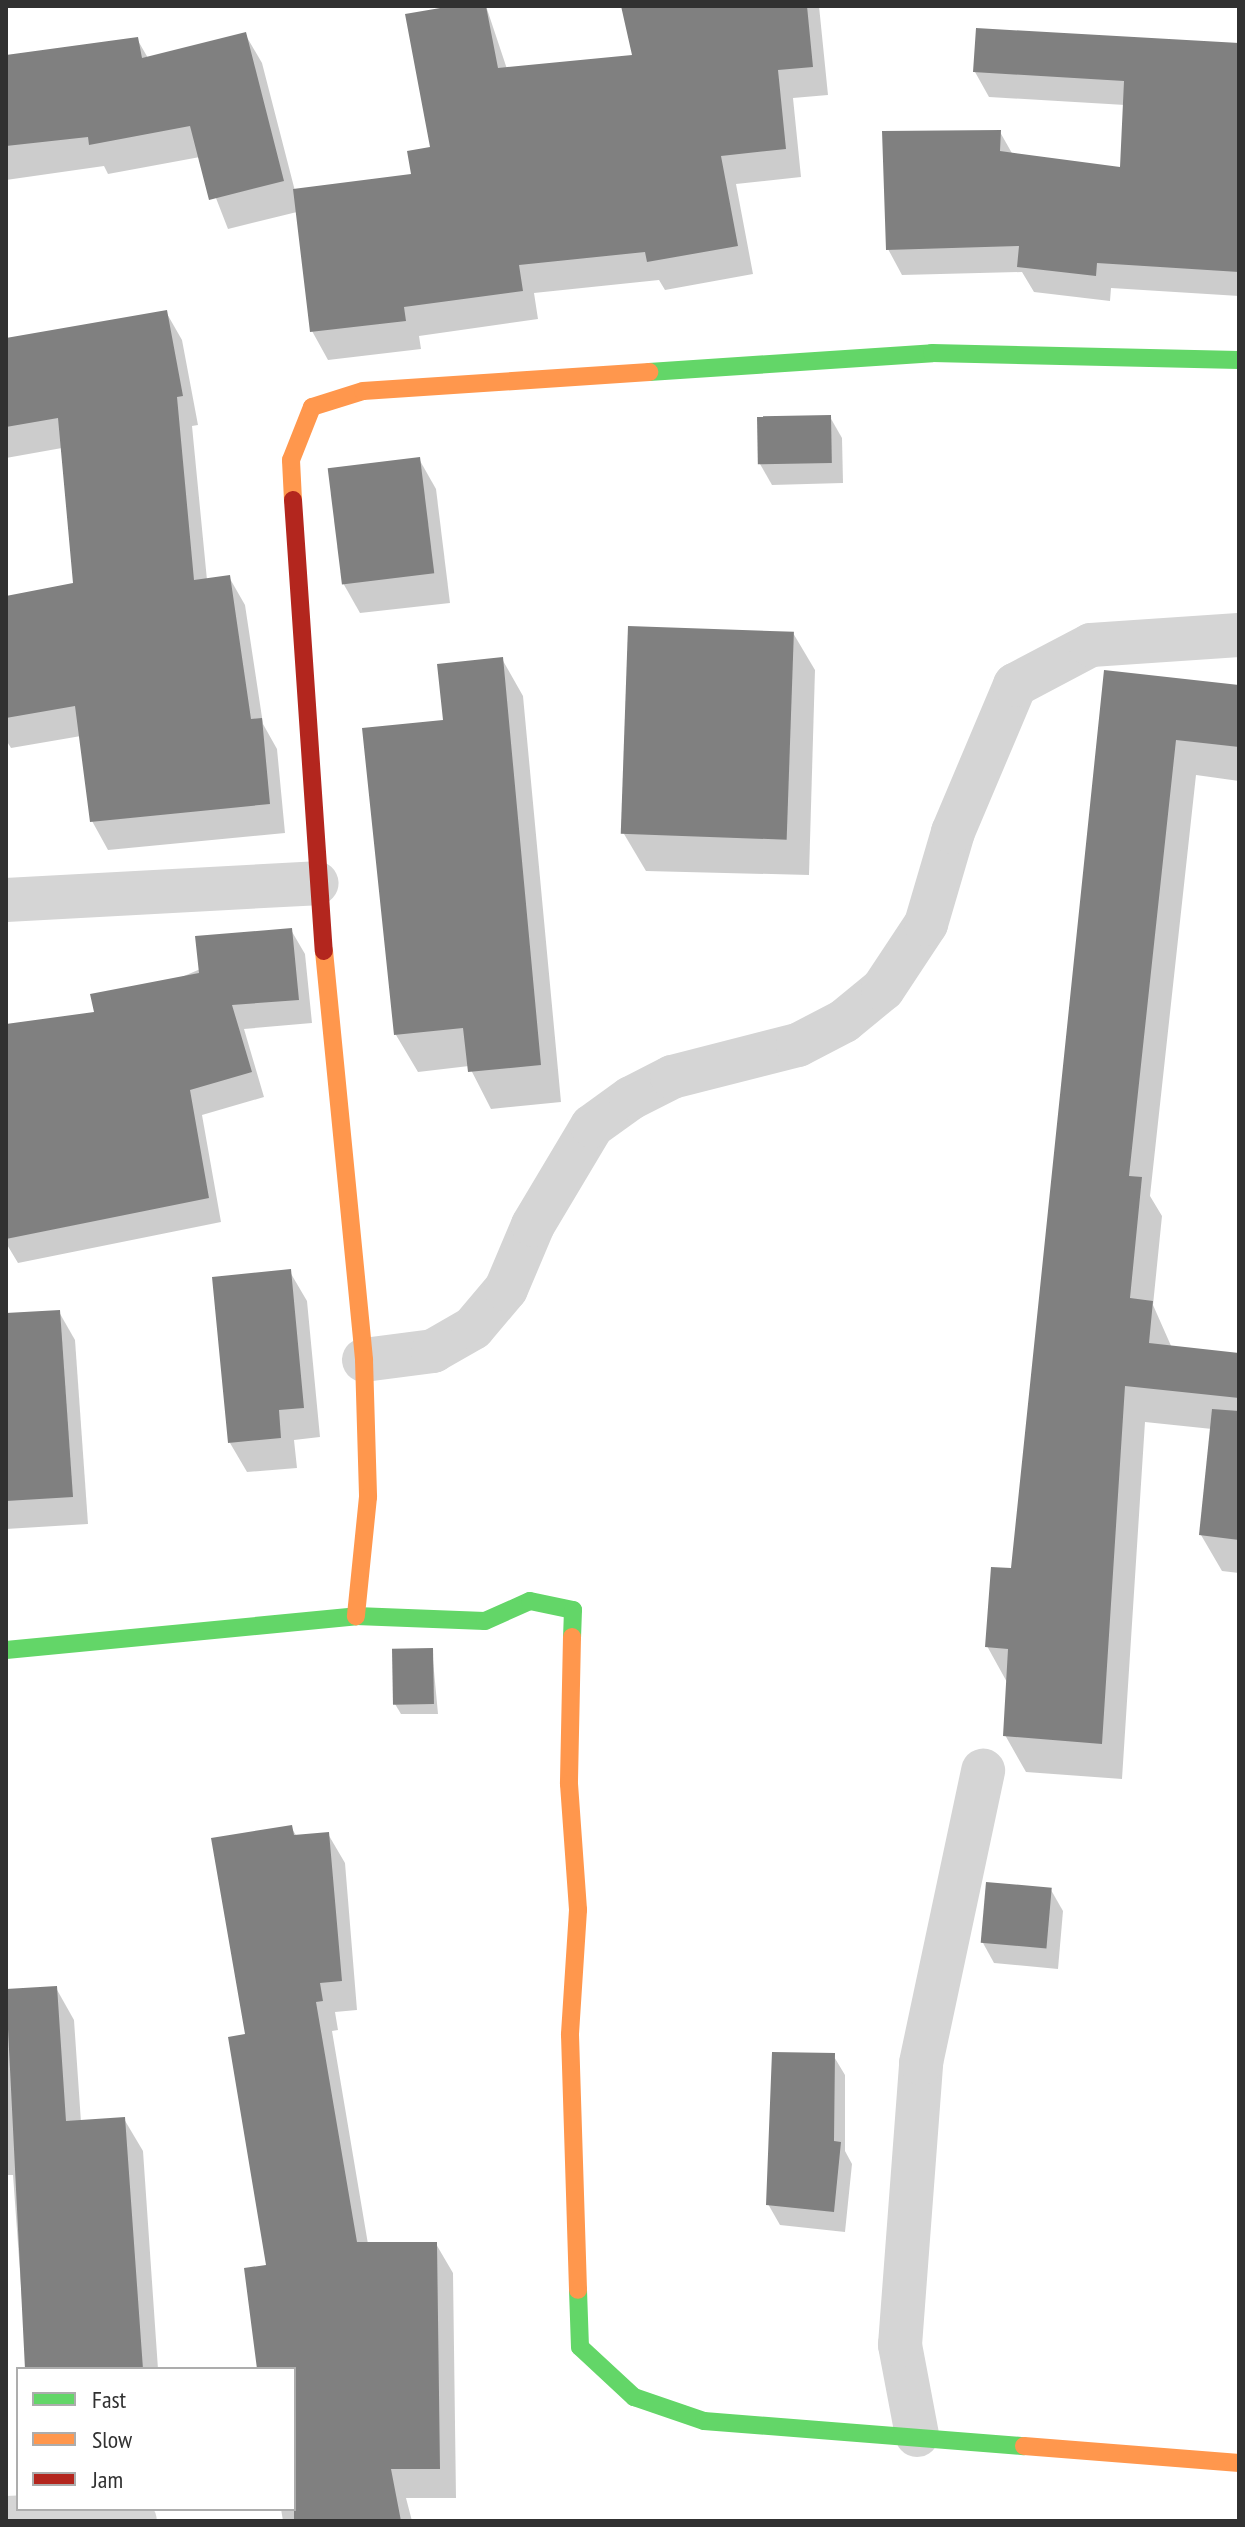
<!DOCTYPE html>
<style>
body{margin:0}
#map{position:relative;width:1245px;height:2527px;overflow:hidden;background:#fff;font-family:"PT Sans Narrow",sans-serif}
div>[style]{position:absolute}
.shadow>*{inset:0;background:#0003}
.building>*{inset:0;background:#808080;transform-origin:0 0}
.street>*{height:44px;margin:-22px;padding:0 22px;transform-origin:22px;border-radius:22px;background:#d5d5d5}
.fast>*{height:18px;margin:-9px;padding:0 9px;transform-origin:9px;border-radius:9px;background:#63d668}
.slow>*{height:18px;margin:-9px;padding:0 9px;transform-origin:9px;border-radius:9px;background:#ff974d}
.jam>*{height:18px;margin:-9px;padding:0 9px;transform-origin:9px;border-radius:9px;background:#b3261e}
span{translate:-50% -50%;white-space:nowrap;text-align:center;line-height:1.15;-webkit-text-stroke:8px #fff;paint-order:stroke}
.frame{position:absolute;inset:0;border:8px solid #313131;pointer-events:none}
.legend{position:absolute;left:16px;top:2367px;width:280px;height:144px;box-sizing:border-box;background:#fff;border:2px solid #adadad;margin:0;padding:10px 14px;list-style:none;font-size:24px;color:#313131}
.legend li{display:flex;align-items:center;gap:16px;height:40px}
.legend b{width:40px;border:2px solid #adadad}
</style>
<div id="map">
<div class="shadow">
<div style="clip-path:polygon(464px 6px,486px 6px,507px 69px,635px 57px,623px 6px,819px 6px,828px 95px,793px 98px,801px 177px,736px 184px,753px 274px,665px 290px,659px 280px,534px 293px,538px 319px,419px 336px,421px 349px,328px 360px,312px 331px,297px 212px,228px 229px,200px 157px,108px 174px,104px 166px,6px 180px,6px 57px,137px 39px,148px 58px,245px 34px,262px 63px,295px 191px,413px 176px,432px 149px)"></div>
<div style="clip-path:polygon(1239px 48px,1239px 296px,1111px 288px,1110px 301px,1034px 292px,1022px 272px,902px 275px,888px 249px,1000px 132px,1013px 155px,1122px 169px,1125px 105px,989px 97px,975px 72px)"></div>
<div style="clip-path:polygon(166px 312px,182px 340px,198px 425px,192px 426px,207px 580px,229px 577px,245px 605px,263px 724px,277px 749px,285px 833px,108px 850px,92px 821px,81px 736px,11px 748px,6px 740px,6px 598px,76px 584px,62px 448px,6px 458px,6px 340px)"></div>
<div style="clip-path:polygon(830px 417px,842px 438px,843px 483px,772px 485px,760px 464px)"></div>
<div style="clip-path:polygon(419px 459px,436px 489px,450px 603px,360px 613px,343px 583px)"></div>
<div style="clip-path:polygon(793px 633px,815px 670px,809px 875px,646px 871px,624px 834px)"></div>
<div style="clip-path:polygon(502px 659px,523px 696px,561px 1102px,491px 1109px,469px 1066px,418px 1072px,396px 1035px,364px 730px,446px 721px)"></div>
<div style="clip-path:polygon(1105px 672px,1239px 687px,1239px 781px,1196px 775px,1150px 1196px,1162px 1216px,1153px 1305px,1172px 1348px,1239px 1355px,1239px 1573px,1222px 1571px,1201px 1535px,1212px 1429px,1145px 1422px,1122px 1779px,1026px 1772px,1005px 1735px,1008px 1684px,987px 1646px,1013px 1570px)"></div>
<div style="clip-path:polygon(291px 930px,305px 954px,312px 1023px,244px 1029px,264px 1097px,202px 1115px,221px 1222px,18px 1263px,6px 1243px,6px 1026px,96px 1014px)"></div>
<div style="clip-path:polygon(290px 1272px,307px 1301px,320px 1437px,294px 1440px,297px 1468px,247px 1472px,230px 1443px)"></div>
<div style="clip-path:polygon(59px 1312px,75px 1340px,88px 1524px,6px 1529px,6px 1316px)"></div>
<div style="clip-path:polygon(432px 1650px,438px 1714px,401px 1714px,395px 1704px)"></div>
<div style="clip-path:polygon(291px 1827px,297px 1837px,328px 1834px,345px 1863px,357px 2010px,335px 2012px,338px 2030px,332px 2031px,368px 2244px,436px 2244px,453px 2273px,456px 2498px,406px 2498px,412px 2521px,283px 2521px,281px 2509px,294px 2509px,294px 2369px,259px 2369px,269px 2267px,247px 2036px)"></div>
<div style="clip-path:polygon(1051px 1890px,1063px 1911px,1058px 1969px,994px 1963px,983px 1943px)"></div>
<div style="clip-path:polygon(56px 1988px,74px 2020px,81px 2122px,124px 2119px,143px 2151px,158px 2369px,27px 2369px,13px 2175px,6px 2175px,6px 1991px)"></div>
<div style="clip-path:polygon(833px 2055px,845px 2075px,845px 2151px,852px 2164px,845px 2232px,780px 2225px,768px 2204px)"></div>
</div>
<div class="building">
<div style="clip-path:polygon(452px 6px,486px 6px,498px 68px,632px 55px,621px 6px,807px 6px,813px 67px,778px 70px,786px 149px,721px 156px,738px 246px,647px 262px,645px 252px,519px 265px,523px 291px,404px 307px,406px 321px,310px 332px,293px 189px,411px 174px,407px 151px,430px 147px,405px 14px)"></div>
<div style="clip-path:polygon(976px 28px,1239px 43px,1239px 272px,1097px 263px,1096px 276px,1017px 267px,1019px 246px,886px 250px,882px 131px,1001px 130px,1000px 151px,1120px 167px,1124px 81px,973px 72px)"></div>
<div style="clip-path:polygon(246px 32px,284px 181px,209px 200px,190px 126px,89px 145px,88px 137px,6px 146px,6px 55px,138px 37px,142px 58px)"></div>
<div style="clip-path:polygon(167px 310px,183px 396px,177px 397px,194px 580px,230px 575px,251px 719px,262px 718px,270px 804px,90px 822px,75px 706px,6px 718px,6px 596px,73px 583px,58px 418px,6px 427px,6px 338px)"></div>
<div style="left:831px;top:415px;width:48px;height:74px;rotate:89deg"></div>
<div style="left:420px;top:457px;width:117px;height:93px;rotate:83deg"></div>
<div style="left:628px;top:626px;width:166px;height:208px;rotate:2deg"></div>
<div style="clip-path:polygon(503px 657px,541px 1065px,468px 1072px,463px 1028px,394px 1035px,362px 728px,443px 720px,437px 664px)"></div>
<div style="clip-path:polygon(1104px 670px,1239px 685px,1239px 747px,1176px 740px,1129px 1176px,1142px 1177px,1130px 1298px,1153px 1301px,1149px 1343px,1239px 1353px,1239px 1398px,1125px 1386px,1102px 1744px,1003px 1736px,1008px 1649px,985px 1647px,991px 1567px,1011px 1568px)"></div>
<div style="clip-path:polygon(292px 928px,299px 1000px,232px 1005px,252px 1072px,190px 1090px,209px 1198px,6px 1239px,6px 1024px,94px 1012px,90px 994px,199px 973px,195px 936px)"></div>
<div style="clip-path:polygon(291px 1269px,304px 1408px,279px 1410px,281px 1438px,228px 1443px,212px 1277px)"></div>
<div style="clip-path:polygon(60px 1310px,73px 1497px,6px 1501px,6px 1313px)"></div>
<div style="clip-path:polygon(1212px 1409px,1239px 1411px,1239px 1540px,1199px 1535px)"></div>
<div style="left:433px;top:1648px;width:56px;height:41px;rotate:89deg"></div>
<div style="clip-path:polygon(292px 1825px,294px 1835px,329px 1832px,342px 1981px,320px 1983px,323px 2001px,316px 2002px,357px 2242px,437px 2242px,440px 2469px,391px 2469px,401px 2521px,294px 2521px,294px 2369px,257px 2369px,244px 2268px,266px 2265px,228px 2037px,245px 2034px,211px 1838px)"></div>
<div style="left:986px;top:1882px;width:66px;height:61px;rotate:5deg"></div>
<div style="clip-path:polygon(57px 1986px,66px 2121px,125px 2117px,143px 2369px,25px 2369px,6px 1989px)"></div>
<div style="clip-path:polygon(772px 2052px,835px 2053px,834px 2141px,841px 2142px,834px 2212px,766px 2205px)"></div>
</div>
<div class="street">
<div style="left:6px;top:900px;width:311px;rotate:-3.1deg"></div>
<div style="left:364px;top:1360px;width:70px;rotate:-7.4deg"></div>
<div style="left:433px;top:1351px;width:46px;rotate:-29.9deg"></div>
<div style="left:473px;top:1328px;width:51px;rotate:-49.8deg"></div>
<div style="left:506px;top:1289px;width:69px;rotate:-67.1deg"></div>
<div style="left:533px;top:1225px;width:115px;rotate:-59.2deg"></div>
<div style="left:592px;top:1126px;width:48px;rotate:-35.7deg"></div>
<div style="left:631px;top:1098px;width:46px;rotate:-27.1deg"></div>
<div style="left:672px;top:1077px;width:130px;rotate:-14.3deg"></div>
<div style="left:798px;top:1045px;width:52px;rotate:-27.6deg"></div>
<div style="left:844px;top:1021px;width:50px;rotate:-39.4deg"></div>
<div style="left:883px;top:989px;width:78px;rotate:-56.5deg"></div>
<div style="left:926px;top:924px;width:96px;rotate:-73.6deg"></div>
<div style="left:953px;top:832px;width:160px;rotate:-67.1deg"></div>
<div style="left:1015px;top:685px;width:86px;rotate:-27.8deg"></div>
<div style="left:1091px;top:645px;width:148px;rotate:-3.9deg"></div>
<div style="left:917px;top:2435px;width:92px;rotate:-100.7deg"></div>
<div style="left:900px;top:2345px;width:283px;rotate:-85.7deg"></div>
<div style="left:921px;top:2063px;width:299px;rotate:-78deg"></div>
<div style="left:6px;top:2518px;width:124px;rotate:-2.3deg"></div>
<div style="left:130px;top:2513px;width:9px;rotate:58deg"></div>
</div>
<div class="fast">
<div style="left:649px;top:372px;width:284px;rotate:-3.8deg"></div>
<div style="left:932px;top:353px;width:307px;rotate:1.3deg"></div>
<div style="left:6px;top:1650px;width:352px;rotate:-5.5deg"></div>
<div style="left:356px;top:1616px;width:129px;rotate:2.2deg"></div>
<div style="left:485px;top:1621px;width:49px;rotate:-24deg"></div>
<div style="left:530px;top:1601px;width:44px;rotate:11.8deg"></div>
<div style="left:573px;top:1610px;width:27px;rotate:92deg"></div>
<div style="left:578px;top:2290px;width:57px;rotate:88deg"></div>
<div style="left:580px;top:2347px;width:74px;rotate:42.8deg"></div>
<div style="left:634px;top:2397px;width:74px;rotate:18.9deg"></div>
<div style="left:704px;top:2421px;width:321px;rotate:4.5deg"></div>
</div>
<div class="slow">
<div style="left:293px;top:500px;width:40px;rotate:-92.9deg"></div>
<div style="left:291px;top:460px;width:57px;rotate:-68.4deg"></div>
<div style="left:312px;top:407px;width:53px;rotate:-17.4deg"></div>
<div style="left:363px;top:391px;width:287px;rotate:-3.8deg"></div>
<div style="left:324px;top:951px;width:411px;rotate:84.4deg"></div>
<div style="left:364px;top:1360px;width:137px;rotate:88.3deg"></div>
<div style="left:368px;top:1497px;width:120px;rotate:95.8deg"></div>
<div style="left:572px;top:1637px;width:147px;rotate:91.2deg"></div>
<div style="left:569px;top:1784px;width:126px;rotate:85.9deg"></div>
<div style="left:578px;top:1910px;width:125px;rotate:93.7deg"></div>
<div style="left:570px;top:2035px;width:255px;rotate:88.2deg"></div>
<div style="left:1024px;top:2446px;width:216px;rotate:4.5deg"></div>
</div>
<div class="jam">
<div style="left:293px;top:500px;width:452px;rotate:86.1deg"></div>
</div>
<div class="frame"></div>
<ul class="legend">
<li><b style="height:10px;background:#63d668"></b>Fast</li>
<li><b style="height:10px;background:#ff974d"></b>Slow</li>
<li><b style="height:10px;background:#b3261e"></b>Jam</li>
</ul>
</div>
